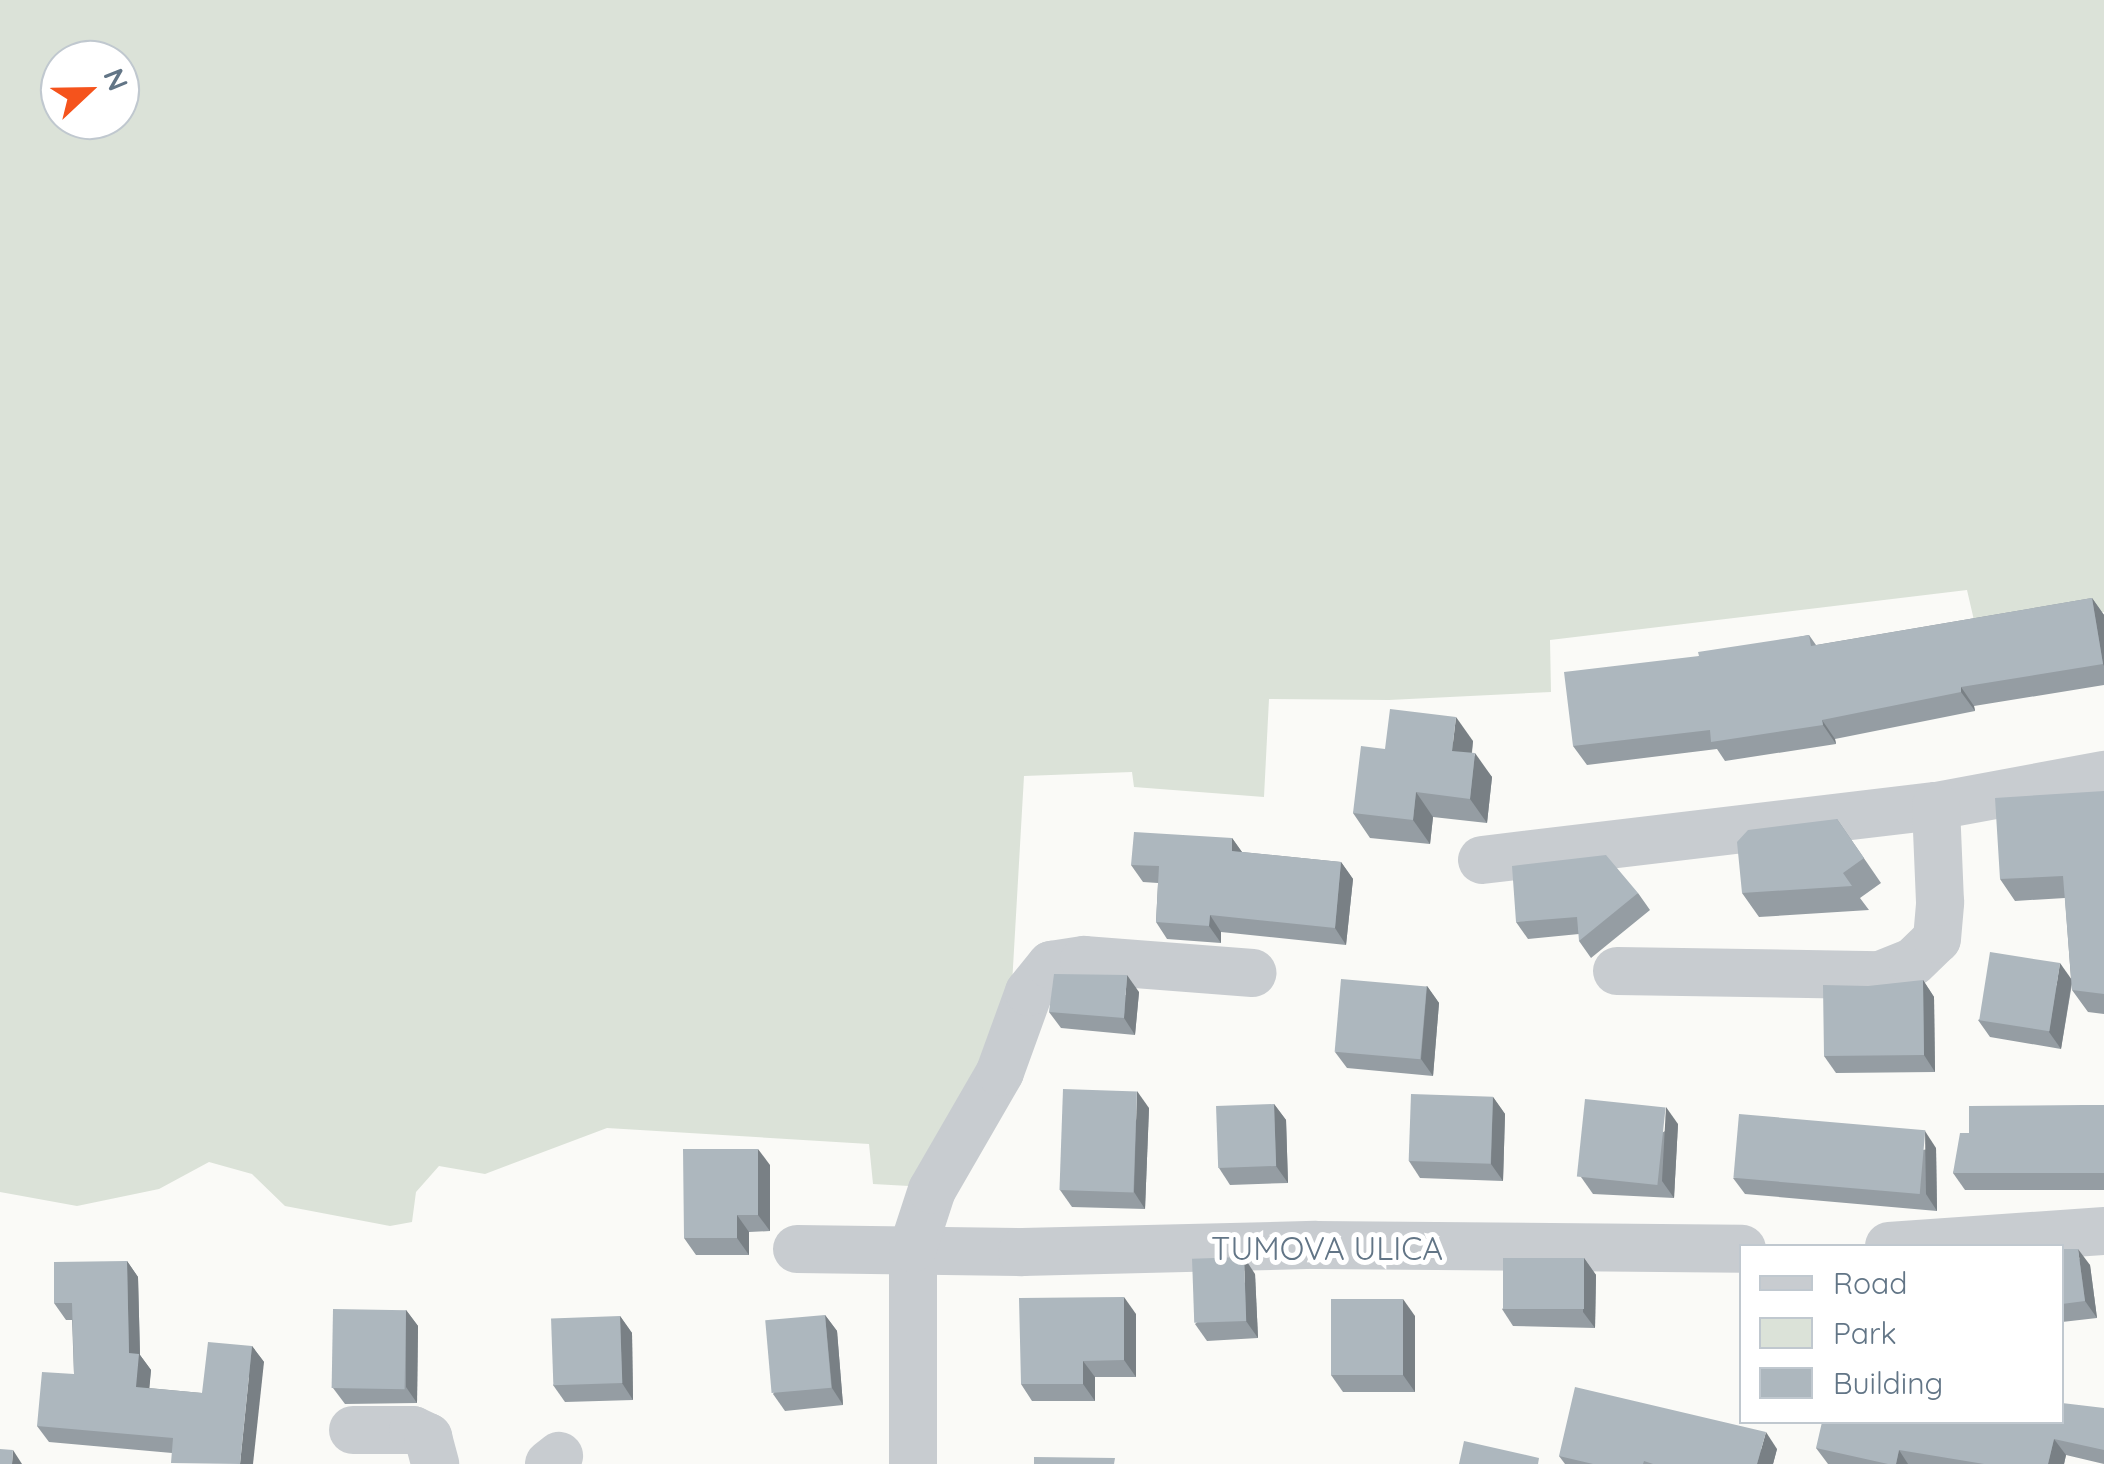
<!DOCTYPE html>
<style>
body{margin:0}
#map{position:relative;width:2104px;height:1464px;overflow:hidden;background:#fafaf7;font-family:Quicksand,sans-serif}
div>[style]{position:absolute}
.green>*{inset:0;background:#dbe2d8}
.minor>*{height:48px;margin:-24px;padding:0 24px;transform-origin:24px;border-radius:24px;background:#c8ccd0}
.wall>*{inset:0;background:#959da3}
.shaded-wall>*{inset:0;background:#798085}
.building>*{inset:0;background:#adb7be;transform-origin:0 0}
span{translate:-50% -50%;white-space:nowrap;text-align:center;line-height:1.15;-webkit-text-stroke:10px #fff;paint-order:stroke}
.street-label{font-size:32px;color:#627586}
.legend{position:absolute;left:1739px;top:1244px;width:325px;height:180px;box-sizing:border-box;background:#fff;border:2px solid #c0c8cf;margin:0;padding:12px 18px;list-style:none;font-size:30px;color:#627586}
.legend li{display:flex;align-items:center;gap:20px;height:50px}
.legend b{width:50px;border:2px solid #c0c8cf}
.north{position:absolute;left:40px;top:40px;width:100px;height:100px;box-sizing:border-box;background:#fff;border:2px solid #c0c8cf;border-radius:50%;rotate:68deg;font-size:28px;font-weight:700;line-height:40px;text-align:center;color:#627586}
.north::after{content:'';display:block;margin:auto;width:35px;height:45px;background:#f5531c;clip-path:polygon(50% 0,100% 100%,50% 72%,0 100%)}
</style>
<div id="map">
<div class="green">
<div style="clip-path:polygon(evenodd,0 0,2104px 0,2104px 612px,1976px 629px,1967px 590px,1550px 640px,1551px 692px,1389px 700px,1269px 699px,1264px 797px,1134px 787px,1132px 772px,1024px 776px,1011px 1002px,995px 1040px,909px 1186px,873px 1184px,869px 1144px,607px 1128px,485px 1174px,439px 1166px,416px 1192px,412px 1222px,390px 1226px,285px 1206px,252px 1174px,209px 1162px,159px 1189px,77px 1206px,0 1192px,0 0,60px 60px,120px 60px,120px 120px,60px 120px,60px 60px)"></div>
</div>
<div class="minor">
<div style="left:1482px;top:860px;width:457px;rotate:-6.8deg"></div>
<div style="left:1936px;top:806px;width:171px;rotate:-10.5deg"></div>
<div style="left:1617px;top:971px;width:263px;rotate:0.9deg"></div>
<div style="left:1880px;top:975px;width:35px;rotate:-22deg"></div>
<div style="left:1913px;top:962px;width:33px;rotate:-44deg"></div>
<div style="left:1937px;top:939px;width:37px;rotate:-85deg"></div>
<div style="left:1940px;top:902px;width:96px;rotate:-92.4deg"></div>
<div style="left:1889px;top:1246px;width:216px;rotate:-4deg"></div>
<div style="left:797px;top:1249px;width:225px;rotate:0.8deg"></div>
<div style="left:1022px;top:1252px;width:294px;rotate:-1.4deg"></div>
<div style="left:1316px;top:1245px;width:426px;rotate:0.5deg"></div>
<div style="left:353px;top:1430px;width:60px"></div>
<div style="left:413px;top:1430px;width:17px;rotate:25deg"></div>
<div style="left:428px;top:1437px;width:28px;rotate:75deg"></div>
<div style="left:549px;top:1464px;width:13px;rotate:-39deg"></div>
<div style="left:913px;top:1464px;width:216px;rotate:-90deg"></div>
<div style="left:913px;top:1248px;width:61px;rotate:-71.9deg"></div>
<div style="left:932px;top:1190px;width:136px;rotate:-60deg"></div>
<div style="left:1000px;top:1072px;width:85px;rotate:-70.1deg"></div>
<div style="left:1029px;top:992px;width:35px;rotate:-51deg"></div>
<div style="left:1051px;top:965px;width:33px;rotate:-9deg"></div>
<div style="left:1084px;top:960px;width:169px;rotate:4.4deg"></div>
</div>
<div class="wall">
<div style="clip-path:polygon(2092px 598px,2104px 615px,2104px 685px,1974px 706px,1975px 711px,1835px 739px,1836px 744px,1725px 761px,1717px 749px,1587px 765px,1573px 746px,1699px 656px,1809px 635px,1816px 645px)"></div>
<div style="clip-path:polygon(1473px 741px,1472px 753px,1492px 777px,1487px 823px,1433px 817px,1430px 844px,1370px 838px,1353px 813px,1385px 749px)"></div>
<div style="clip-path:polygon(2104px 791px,2104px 1014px,2088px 1012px,2072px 990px,2072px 984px,2061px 1049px,1990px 1037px,1978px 1020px,2071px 979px,2065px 898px,2015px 901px,2000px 879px)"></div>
<div style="clip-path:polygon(1837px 819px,1881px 883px,1860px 898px,1869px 910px,1759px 917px,1742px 893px)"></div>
<div style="clip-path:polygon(1232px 838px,1242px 852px,1341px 862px,1353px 879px,1346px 945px,1221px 932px,1221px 943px,1167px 939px,1156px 922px,1158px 883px,1143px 882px,1131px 865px)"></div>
<div style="clip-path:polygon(1638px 893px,1650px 910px,1591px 958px,1579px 941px,1579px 934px,1528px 939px,1516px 922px)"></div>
<div style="clip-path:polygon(1923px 980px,1934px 997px,1935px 1072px,1836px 1073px,1824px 1056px)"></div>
<div style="clip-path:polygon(1427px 986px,1439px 1003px,1433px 1076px,1347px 1068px,1335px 1052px)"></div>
<div style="clip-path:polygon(1139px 992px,1135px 1035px,1061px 1028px,1049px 1012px)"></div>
<div style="clip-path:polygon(1493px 1097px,1505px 1114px,1503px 1181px,1420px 1178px,1409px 1161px)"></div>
<div style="clip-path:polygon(1274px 1104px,1286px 1120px,1288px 1183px,1230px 1185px,1219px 1168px)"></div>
<div style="clip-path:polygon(2104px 1105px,2104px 1190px,1965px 1190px,1953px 1173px,1969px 1133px)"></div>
<div style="clip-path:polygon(1149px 1108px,1145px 1209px,1072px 1207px,1060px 1190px)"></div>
<div style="clip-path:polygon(1678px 1124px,1674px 1198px,1593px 1194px,1581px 1177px)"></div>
<div style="clip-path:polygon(1936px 1148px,1937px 1211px,1745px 1194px,1733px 1178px)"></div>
<div style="clip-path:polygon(770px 1165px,770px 1231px,749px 1232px,749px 1255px,696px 1255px,684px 1238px)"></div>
<div style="clip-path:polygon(2062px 1249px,2090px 1265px,2097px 1318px,2062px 1322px)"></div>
<div style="clip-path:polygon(1584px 1258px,1596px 1275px,1595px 1328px,1513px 1326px,1502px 1309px)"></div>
<div style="clip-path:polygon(127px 1261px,138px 1277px,140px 1355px,151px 1370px,149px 1388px,202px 1393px,252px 1346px,264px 1362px,172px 1453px,49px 1442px,37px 1426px,74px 1374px,72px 1320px,66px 1320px,54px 1303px)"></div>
<div style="clip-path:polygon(1255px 1274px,1258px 1338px,1207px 1341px,1195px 1324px)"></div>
<div style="clip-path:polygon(406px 1310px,418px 1326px,417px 1403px,345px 1404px,333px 1388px)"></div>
<div style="clip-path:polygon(1136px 1314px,1136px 1377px,1095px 1377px,1095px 1401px,1032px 1401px,1021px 1384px)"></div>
<div style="clip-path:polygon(825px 1315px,837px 1331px,843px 1405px,785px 1411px,773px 1394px)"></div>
<div style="clip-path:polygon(620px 1316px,632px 1333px,633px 1400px,565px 1402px,553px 1385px)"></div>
<div style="clip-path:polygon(1415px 1316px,1415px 1392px,1343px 1392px,1331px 1375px)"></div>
<div style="clip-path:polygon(2104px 1408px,2104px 1464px,2066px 1455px,2064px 1464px,1828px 1464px,1816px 1448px)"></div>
<div style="clip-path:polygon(1777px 1449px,1773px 1464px,1565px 1464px,1559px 1456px)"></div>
</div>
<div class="shaded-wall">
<div style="clip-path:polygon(2092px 598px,2104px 615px,2104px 666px,2103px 664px)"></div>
<div style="clip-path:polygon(1961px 687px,1974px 706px,1975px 711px,1961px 692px)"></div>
<div style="clip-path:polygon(1456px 717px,1473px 741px,1469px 775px,1452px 751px)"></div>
<div style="clip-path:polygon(1822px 720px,1835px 739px,1836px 744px,1823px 725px)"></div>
<div style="clip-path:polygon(1475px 753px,1492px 777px,1487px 823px,1470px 799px)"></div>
<div style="clip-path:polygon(1416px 792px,1433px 817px,1430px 844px,1413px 820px)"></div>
<div style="clip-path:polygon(1232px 838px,1244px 855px,1232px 851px)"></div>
<div style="clip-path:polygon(1341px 862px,1353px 879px,1346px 945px,1335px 928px)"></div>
<div style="clip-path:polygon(1210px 915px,1221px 932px,1221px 943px,1209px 926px)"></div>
<div style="clip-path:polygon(2060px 963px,2072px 980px,2061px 1049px,2049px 1032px)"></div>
<div style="clip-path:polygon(1127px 975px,1139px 992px,1135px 1035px,1124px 1018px)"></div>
<div style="clip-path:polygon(1923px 980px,1934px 997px,1935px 1072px,1924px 1055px)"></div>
<div style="clip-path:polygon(1427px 986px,1439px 1003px,1433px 1076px,1421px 1059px)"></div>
<div style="clip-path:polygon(1137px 1091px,1149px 1108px,1145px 1209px,1134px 1192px)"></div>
<div style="clip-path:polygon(1493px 1097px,1505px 1114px,1503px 1181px,1491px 1164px)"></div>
<div style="clip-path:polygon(1274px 1104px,1286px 1120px,1288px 1183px,1276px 1166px)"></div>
<div style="clip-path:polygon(1666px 1107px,1678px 1124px,1674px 1198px,1662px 1181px)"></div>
<div style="clip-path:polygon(1925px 1131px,1936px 1148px,1937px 1211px,1926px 1194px)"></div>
<div style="clip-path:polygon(758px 1149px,770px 1165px,770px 1231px,758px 1215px)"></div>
<div style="clip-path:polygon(737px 1215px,749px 1232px,749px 1255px,737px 1238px)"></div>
<div style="clip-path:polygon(2078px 1249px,2090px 1265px,2097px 1318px,2085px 1301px)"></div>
<div style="clip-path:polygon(1244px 1257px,1255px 1274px,1258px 1338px,1246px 1321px)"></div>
<div style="clip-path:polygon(1584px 1258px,1596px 1275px,1595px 1328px,1583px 1312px)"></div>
<div style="clip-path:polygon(127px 1261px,138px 1277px,140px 1355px,151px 1370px,148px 1404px,136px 1387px,129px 1353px)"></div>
<div style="clip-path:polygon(1124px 1297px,1136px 1314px,1136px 1377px,1124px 1360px)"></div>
<div style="clip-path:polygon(1403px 1299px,1415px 1316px,1415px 1392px,1403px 1375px)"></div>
<div style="clip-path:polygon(406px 1310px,418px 1326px,417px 1403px,406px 1387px)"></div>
<div style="clip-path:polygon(825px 1315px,837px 1331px,843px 1405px,832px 1388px)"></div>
<div style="clip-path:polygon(620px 1316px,632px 1333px,633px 1400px,622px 1383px)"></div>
<div style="clip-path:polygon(252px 1346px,264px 1362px,253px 1464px,240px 1464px)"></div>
<div style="clip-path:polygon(1083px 1361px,1095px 1377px,1095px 1401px,1083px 1384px)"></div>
<div style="clip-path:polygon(1766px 1432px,1777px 1449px,1773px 1464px,1757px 1464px)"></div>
<div style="clip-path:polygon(2054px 1439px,2066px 1455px,2064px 1464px,2048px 1464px)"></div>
<div style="clip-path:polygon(13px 1450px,22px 1464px,12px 1464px)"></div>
<div style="clip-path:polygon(1899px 1450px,1908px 1464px,1896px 1464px)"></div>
</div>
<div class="building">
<div style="clip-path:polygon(2092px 598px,2103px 664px,1961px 687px,1961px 692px,1822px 720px,1823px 725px,1711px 742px,1710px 730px,1573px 746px,1564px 672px,1699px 656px,1698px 652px,1809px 635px,1811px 646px)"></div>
<div style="clip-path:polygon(1390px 709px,1456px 717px,1452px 751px,1475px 753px,1470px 799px,1416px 792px,1413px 820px,1353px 813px,1361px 746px,1385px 749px)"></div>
<div style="clip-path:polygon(2104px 791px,2104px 994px,2072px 990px,2063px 876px,2000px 879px,1995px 798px)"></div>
<div style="clip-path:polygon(1837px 819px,1864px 858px,1843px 873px,1852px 886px,1742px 893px,1737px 842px,1748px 830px)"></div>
<div style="clip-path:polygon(1134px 832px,1232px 838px,1232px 851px,1341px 862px,1335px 928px,1210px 915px,1209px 926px,1156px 922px,1159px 866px,1131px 865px)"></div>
<div style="clip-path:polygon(1606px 855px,1638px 893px,1579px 941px,1577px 917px,1516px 922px,1512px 866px)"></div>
<div style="left:1990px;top:952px;width:71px;height:69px;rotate:9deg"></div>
<div style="clip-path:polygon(1054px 974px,1127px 975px,1124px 1018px,1049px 1012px)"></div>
<div style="left:1341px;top:979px;width:86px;height:73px;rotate:5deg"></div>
<div style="clip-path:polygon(1923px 980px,1924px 1055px,1824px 1056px,1823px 985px,1868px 986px)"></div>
<div style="left:1063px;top:1089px;width:74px;height:101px;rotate:2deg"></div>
<div style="left:1411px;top:1094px;width:82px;height:67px;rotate:2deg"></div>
<div style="left:1585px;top:1099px;width:81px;height:78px;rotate:6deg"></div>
<div style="left:1274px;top:1104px;width:62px;height:58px;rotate:88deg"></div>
<div style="clip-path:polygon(2084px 1105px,2104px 1105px,2104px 1173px,1953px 1173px,1960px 1133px,1969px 1133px,1969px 1106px)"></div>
<div style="left:1739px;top:1114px;width:187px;height:64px;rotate:5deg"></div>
<div style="clip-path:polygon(683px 1149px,758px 1149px,758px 1215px,737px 1215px,737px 1238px,684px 1238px)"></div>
<div style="clip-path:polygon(2062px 1249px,2078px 1249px,2085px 1301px,2062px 1304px)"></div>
<div style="left:1244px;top:1257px;width:64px;height:52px;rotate:88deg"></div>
<div style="left:1503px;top:1258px;width:81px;height:51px"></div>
<div style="clip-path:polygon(127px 1261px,129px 1353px,139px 1354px,136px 1387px,202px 1393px,208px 1342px,252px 1346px,240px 1464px,171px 1463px,173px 1438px,37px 1426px,42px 1372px,74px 1374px,72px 1303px,54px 1303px,54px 1262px)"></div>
<div style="clip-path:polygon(1124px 1297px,1124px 1360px,1083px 1361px,1083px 1384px,1021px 1384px,1019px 1298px)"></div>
<div style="left:1331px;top:1299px;width:72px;height:76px"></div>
<div style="left:333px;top:1309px;width:73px;height:79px;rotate:1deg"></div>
<div style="left:825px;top:1315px;width:73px;height:60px;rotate:85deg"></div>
<div style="left:620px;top:1316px;width:67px;height:69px;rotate:88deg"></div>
<div style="clip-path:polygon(1575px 1387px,1766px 1432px,1757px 1464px,1653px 1464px,1644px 1461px,1643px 1464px,1593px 1464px,1559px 1456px)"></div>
<div style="clip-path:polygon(2062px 1403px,2104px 1408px,2104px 1450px,2054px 1439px,2048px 1464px,1984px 1464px,1899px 1450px,1896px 1464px,1888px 1464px,1816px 1448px,1822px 1422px,2062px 1422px)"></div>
<div style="clip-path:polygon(1464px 1441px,1539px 1458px,1538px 1464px,1459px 1464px)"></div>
<div style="left:0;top:1449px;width:13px;height:15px;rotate:4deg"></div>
<div style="clip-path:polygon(1034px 1457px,1115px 1458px,1114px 1464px,1034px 1464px)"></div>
</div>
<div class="street-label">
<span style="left:1327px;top:1248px">TUMOVA ULICA</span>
</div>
<ul class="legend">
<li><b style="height:12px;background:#c8ccd0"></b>Road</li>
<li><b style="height:28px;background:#dbe2d8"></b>Park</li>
<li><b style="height:28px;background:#adb7be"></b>Building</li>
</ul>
<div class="north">N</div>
</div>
